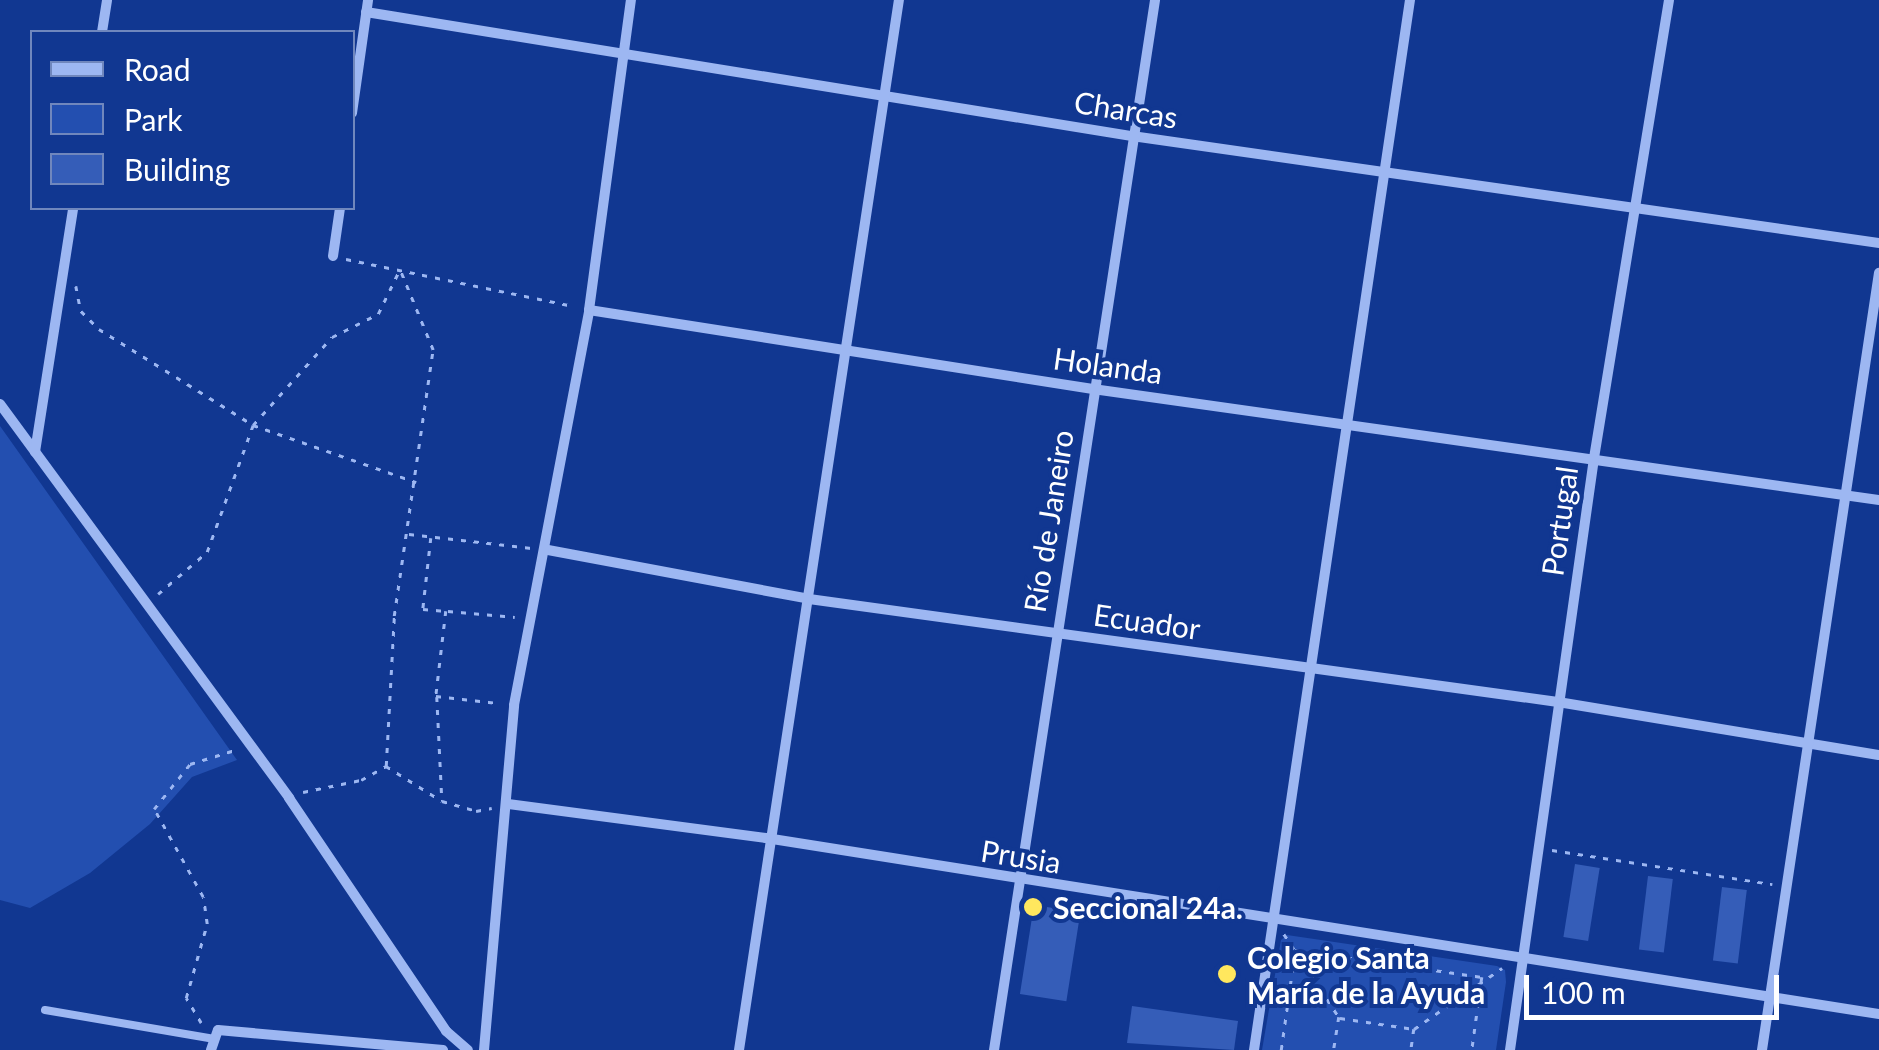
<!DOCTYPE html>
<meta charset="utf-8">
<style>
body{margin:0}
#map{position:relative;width:1879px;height:1050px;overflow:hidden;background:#113791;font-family:Lato,sans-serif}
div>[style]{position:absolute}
.green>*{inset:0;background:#234fb0}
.building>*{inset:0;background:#355db8;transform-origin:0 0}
.path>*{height:2.5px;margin-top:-1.25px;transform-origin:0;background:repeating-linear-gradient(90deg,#9db7f2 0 5px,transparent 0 13px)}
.service>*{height:8px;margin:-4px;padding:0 4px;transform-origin:4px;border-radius:4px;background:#9db7f2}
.minor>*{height:10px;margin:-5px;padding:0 5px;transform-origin:5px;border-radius:5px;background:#9db7f2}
.dots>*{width:28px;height:28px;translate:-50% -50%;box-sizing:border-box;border:5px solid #113791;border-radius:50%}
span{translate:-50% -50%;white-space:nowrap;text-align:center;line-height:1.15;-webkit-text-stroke:8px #113791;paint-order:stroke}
.street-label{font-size:30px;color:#fff}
.poi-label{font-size:30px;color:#fff;font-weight:700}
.left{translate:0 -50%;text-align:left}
.legend{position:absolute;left:30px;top:30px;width:325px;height:180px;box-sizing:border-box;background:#113791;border:2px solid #7087bd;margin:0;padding:12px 18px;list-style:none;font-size:30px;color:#fff}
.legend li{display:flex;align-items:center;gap:20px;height:50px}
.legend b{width:50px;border:2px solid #7087bd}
.scale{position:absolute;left:1524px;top:975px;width:255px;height:45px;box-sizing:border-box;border:5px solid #fff;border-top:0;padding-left:12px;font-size:30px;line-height:35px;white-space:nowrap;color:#fff;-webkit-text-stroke:8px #113791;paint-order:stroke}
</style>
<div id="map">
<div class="green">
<div style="clip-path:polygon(0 426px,237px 760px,192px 777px,150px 824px,90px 873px,30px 908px,0 900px)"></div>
<div style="clip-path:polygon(1287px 935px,1497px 966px,1505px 970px,1506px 982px,1496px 1050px,1262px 1050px,1281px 940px)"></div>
</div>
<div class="building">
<div style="left:1575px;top:864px;width:25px;height:74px;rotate:9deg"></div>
<div style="left:1648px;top:876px;width:25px;height:74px;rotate:7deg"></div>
<div style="left:1722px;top:887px;width:25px;height:74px;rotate:7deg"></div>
<div style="left:1034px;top:905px;width:47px;height:90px;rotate:9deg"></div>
<div style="clip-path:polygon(1132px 1006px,1238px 1021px,1234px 1050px,1127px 1043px)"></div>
</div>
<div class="path">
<div style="left:346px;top:259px;width:232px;rotate:11.7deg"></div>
<div style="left:76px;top:286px;width:25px;rotate:79deg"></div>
<div style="left:81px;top:311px;width:25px;rotate:45deg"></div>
<div style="left:99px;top:329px;width:181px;rotate:31.9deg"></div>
<div style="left:253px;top:425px;width:173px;rotate:19.3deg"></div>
<div style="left:409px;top:534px;width:123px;rotate:6.5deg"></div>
<div style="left:431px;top:538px;width:71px;rotate:96.4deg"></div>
<div style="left:423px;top:609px;width:23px;rotate:5deg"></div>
<div style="left:446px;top:611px;width:86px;rotate:96.7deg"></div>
<div style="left:436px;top:696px;width:62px;rotate:6.4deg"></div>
<div style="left:158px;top:594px;width:65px;rotate:-40.6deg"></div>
<div style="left:207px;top:552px;width:135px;rotate:-70.1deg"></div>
<div style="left:253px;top:425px;width:118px;rotate:-48.1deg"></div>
<div style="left:332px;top:337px;width:51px;rotate:-26.6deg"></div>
<div style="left:378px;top:314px;width:48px;rotate:-64deg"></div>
<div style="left:448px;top:611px;width:67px;rotate:5.1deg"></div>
<div style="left:437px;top:697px;width:102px;rotate:87.2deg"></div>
<div style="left:386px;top:766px;width:150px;rotate:-86.9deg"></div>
<div style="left:394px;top:616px;width:269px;rotate:-81.7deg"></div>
<div style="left:433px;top:350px;width:87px;rotate:-112.4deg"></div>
<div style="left:303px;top:792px;width:59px;rotate:-11.7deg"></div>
<div style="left:361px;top:780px;width:29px;rotate:-29deg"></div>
<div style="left:386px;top:766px;width:66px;rotate:32deg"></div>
<div style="left:442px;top:801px;width:35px;rotate:16deg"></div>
<div style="left:476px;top:811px;width:16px;rotate:-11deg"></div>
<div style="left:1552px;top:850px;width:223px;rotate:8.8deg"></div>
<div style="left:1284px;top:934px;width:100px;rotate:56.5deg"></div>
<div style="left:1339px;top:1017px;width:33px;rotate:99deg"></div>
<div style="left:1340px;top:1018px;width:75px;rotate:8.5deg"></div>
<div style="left:1414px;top:1029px;width:21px;rotate:98deg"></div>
<div style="left:201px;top:1023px;width:29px;rotate:-121deg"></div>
<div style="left:186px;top:998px;width:77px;rotate:-74.2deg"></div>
<div style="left:207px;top:924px;width:27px;rotate:-98deg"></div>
<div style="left:203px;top:897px;width:101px;rotate:-119.1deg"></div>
<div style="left:154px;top:809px;width:58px;rotate:-51.3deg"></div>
<div style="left:190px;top:764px;width:47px;rotate:-17.3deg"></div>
<div style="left:1414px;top:1029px;width:107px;rotate:-34.7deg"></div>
<div style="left:1281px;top:1050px;width:101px;rotate:-82deg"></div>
<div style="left:1295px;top:950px;width:189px;rotate:8.2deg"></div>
<div style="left:1482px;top:977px;width:74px;rotate:97.8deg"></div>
</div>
<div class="service">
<div style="left:45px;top:1010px;width:172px;rotate:9.7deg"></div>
</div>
<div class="minor">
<div style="left:366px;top:12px;width:776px;rotate:9.2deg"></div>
<div style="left:1132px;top:136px;width:755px;rotate:8.15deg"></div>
<div style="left:102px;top:32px;width:32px;rotate:-81deg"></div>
<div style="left:352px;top:113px;width:114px;rotate:-81.9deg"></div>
<div style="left:333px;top:256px;width:49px;rotate:-81.7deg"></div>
<div style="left:589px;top:310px;width:510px;rotate:8.91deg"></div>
<div style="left:1093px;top:389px;width:794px;rotate:8.04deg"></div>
<div style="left:0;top:404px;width:489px;rotate:53.7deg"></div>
<div style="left:289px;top:798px;width:281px;rotate:56deg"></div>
<div style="left:446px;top:1031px;width:29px;rotate:41deg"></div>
<div style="left:35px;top:452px;width:247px;rotate:-81.1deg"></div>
<div style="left:548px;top:550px;width:266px;rotate:10.6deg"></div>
<div style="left:809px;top:599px;width:756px;rotate:7.83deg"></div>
<div style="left:1558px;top:702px;width:325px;rotate:9.4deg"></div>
<div style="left:508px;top:804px;width:260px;rotate:7.5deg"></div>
<div style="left:766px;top:838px;width:1127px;rotate:8.99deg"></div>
<div style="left:211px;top:1050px;width:21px;rotate:-71deg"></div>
<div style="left:218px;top:1030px;width:226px;rotate:5.1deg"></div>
<div style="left:484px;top:1050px;width:346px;rotate:-85deg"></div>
<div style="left:514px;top:705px;width:402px;rotate:-79.2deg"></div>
<div style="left:589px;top:310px;width:313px;rotate:-82.3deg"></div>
<div style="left:739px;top:1050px;width:1062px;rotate:-81.34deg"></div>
<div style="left:994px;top:1050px;width:1062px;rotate:-81.28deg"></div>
<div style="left:1254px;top:1050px;width:1062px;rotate:-81.55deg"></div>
<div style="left:1510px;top:1050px;width:598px;rotate:-81.92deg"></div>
<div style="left:1594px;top:458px;width:464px;rotate:-80.7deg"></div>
<div style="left:1762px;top:1050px;width:786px;rotate:-81.44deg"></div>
</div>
<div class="dots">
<div style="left:1033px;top:907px;background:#ffe75e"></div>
<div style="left:1227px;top:974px;background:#ffe75e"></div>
</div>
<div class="street-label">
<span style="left:1126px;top:109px;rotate:9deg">Charcas</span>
<span style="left:1108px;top:365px;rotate:8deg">Holanda</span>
<span style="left:1048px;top:521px;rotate:-81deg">Río de Janeiro</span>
<span style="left:1559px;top:521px;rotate:-82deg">Portugal</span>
<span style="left:1147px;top:621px;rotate:8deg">Ecuador</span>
<span style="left:1021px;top:856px;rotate:9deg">Prusia</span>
</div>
<div class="poi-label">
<span class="left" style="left:1053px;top:907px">Seccional 24a.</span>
<span class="left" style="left:1247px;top:974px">Colegio Santa<br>María de la Ayuda</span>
</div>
<ul class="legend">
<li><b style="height:12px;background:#9db7f2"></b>Road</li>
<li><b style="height:28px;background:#234fb0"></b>Park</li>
<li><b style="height:28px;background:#355db8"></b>Building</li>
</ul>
<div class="scale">100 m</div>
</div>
